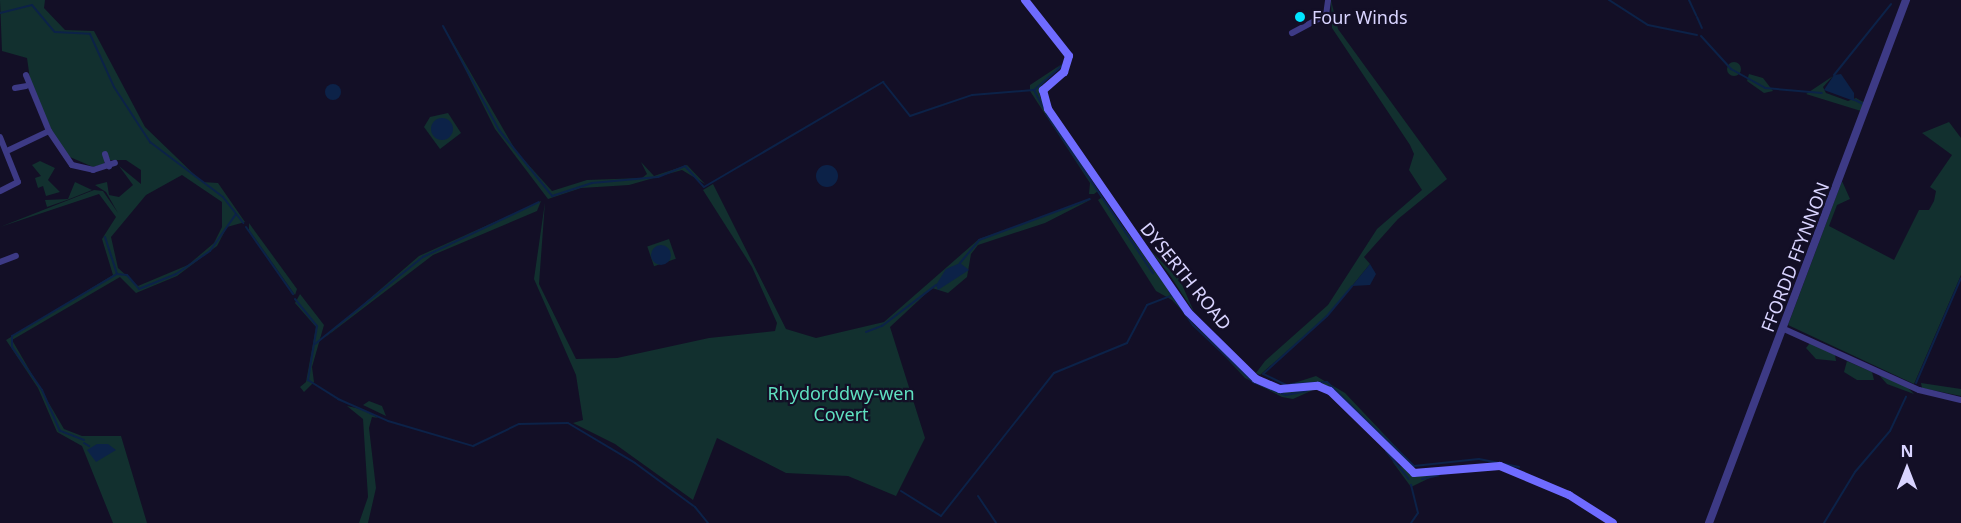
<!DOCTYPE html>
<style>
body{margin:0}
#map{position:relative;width:1961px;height:523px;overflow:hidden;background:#130f26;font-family:"Noto Sans",sans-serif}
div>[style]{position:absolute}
.green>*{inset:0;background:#12302f;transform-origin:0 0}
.round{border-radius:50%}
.water>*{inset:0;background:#0c2248}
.stream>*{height:2px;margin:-1px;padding:0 1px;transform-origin:1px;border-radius:1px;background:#0c2248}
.minor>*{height:6px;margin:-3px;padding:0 3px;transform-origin:3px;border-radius:3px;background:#3d3a85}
.tertiary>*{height:8px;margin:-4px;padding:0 4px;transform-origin:4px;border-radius:4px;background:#3d3a85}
.secondary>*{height:8px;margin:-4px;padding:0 4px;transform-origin:4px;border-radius:4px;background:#6f6bff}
.dots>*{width:16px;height:16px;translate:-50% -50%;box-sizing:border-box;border:3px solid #130f26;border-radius:50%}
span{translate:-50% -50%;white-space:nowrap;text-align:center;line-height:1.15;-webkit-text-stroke:4.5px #130f26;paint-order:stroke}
.poi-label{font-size:18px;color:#d9d4ff}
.left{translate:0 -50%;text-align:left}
.street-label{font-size:18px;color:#d9d4ff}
.park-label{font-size:18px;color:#5fe0c0}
.north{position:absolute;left:1877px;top:439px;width:60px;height:60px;-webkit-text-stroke:4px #130f26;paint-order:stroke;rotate:0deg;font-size:16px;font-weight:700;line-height:24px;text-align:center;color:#d9d4ff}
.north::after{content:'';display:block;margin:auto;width:21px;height:27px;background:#d9d4ff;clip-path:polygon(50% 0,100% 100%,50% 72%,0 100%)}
</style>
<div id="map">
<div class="green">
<div style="clip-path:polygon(evenodd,0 0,45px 0,44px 8px,65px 30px,94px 31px,145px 127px,202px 182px,218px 183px,245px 222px,227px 227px,217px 246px,177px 276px,136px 293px,120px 277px,12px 340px,64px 429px,82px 436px,121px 436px,147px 523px,113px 523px,82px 446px,57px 432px,38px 388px,6px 340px,113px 275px,102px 239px,116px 217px,99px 194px,0 227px,94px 190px,103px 191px,118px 213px,106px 192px,95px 185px,107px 182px,109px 195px,119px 197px,133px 185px,119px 166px,141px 184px,141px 170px,126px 160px,110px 160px,106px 152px,104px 164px,93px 167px,63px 154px,31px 86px,27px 58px,2px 51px,0 0,182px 175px,222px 202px,222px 227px,214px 243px,188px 265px,138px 286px,118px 268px,111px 237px,146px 195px,182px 175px)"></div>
<div style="clip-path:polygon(1331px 0,1338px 29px,1447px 179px,1398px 219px,1364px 257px,1370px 264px,1330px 313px,1260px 375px,1256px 373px,1265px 361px,1328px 305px,1377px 229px,1422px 190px,1409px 170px,1414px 154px,1410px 145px,1332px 28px)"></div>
<div style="clip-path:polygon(443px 25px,516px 151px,552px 191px,587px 180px,642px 178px,647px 174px,641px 162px,654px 176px,687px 165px,705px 184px,682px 170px,629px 185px,581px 188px,548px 199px,495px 129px)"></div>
<div class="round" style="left:1727px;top:62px;width:14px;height:14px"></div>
<div style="clip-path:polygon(1062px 64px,1041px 86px,1040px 97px,1098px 191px,1094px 194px,1089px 194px,1090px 183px,1030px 91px,1030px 85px)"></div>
<div style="clip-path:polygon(1749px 74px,1763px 78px,1773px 91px,1764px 93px,1747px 81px)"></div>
<div style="clip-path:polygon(1833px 76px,1823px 87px,1826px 93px,1848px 101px,1856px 98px,1865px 103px,1861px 111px,1806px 94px)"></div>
<div style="clip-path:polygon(448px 113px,461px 133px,440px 149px,424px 127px,430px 117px)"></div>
<div style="clip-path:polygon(1949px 122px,1961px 138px,1961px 275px,1914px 384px,1788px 325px,1842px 181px,1850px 199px,1837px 205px,1829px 226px,1894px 260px,1919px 210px,1929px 210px,1934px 201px,1936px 191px,1930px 187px,1952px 155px,1922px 133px)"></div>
<div style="clip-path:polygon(40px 161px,55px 168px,48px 180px,60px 192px,46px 196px,43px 186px,38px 188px,35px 178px,41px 176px,32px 165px)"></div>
<div style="clip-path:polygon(75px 182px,92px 190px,67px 200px,47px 207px,45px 200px,68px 199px)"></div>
<div style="clip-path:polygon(713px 184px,786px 329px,816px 338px,884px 322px,979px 239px,1092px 199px,1045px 223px,978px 245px,971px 254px,967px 277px,948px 293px,932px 288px,890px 327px,925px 438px,896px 496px,848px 476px,786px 473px,717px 438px,693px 500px,615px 444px,573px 423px,583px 420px,576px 375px,534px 279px,545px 202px,539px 284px,576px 359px,617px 358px,709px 338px,775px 331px,777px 323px,752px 267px,703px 190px)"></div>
<div style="clip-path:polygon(1102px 197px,1188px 317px,1241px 369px,1261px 384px,1313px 390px,1293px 399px,1282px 397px,1245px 378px,1172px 300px,1156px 291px,1098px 200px)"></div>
<div style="clip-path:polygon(541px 201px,537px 211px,433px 255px,323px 339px,419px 256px)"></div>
<div style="clip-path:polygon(249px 223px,297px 289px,295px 295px,249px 230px)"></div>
<div style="left:669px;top:239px;width:21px;height:23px;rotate:71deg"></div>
<div style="clip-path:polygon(1150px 250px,1180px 280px,1194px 312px,1169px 274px)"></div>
<div style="clip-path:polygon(300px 294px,324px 325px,312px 367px,314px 382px,304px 392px,300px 387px,306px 382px,316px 327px,295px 303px)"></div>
<div style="clip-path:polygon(1810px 343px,1835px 355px,1836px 361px,1816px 359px,1806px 348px)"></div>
<div style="clip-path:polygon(1847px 361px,1872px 372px,1874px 380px,1857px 380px,1844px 372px)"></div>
<div style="clip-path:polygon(1879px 375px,1906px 386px,1914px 394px,1887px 384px)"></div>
<div style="clip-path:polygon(1316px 376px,1345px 393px,1414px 466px,1333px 388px,1317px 382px,1288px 385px)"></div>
<div style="clip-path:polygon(1921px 383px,1961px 389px,1961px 396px,1922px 388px)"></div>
<div style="clip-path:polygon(369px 401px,382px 406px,386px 416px,363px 405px)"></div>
<div style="clip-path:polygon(347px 406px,365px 410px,378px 418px,372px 417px,369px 428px,376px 488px,368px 523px,359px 523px,368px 497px,363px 419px)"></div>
<div style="clip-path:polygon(1392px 461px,1415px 475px,1438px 474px,1411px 487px)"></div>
</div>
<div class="water">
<div style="clip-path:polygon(1841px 74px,1854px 93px,1854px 101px,1824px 90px,1834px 75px)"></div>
<div class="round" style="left:325px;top:84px;width:16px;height:16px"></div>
<div class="round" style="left:431px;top:118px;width:22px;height:22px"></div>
<div class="round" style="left:816px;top:165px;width:22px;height:22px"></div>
<div class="round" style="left:651px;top:245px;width:20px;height:20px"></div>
<div style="clip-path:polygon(960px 263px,969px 270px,938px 290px,936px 285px,946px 269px)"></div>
<div style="clip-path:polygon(1370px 264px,1376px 274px,1370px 285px,1352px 286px)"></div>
<div style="clip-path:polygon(97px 444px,108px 444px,116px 450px,96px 462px,87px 450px)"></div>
</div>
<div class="stream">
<div style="left:1609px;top:0;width:46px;rotate:32.7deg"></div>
<div style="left:1648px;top:25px;width:50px;rotate:11.5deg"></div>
<div style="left:1689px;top:0;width:17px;rotate:65deg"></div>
<div style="left:0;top:13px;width:33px;rotate:-14deg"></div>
<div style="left:32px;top:5px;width:35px;rotate:50deg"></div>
<div style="left:55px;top:32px;width:35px;rotate:3deg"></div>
<div style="left:90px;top:34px;width:58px;rotate:65.6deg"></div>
<div style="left:114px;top:87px;width:66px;rotate:56.8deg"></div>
<div style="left:150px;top:142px;width:91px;rotate:37deg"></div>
<div style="left:223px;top:197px;width:33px;rotate:52deg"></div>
<div style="left:1697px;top:17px;width:12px;rotate:66deg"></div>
<div style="left:443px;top:26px;width:118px;rotate:61.7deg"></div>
<div style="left:499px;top:130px;width:85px;rotate:51.2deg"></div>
<div style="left:552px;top:196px;width:42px;rotate:-18deg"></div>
<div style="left:592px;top:183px;width:66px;rotate:-5.2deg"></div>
<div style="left:658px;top:177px;width:29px;rotate:-22deg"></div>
<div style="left:685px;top:166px;width:28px;rotate:48deg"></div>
<div style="left:704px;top:187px;width:208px;rotate:-30.4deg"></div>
<div style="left:883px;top:82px;width:43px;rotate:51.5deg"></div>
<div style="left:910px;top:116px;width:65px;rotate:-18.7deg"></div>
<div style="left:972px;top:95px;width:62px;rotate:-4.6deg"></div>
<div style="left:1034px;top:90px;width:38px;rotate:-41deg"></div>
<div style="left:1701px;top:36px;width:45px;rotate:47.7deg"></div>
<div style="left:1731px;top:69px;width:39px;rotate:29deg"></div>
<div style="left:1765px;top:88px;width:57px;rotate:5deg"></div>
<div style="left:1834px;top:75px;width:91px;rotate:-51.2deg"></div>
<div style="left:1034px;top:90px;width:21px;rotate:62deg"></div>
<div style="left:1855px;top:100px;width:9px;rotate:27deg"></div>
<div style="left:1046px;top:114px;width:192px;rotate:56.1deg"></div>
<div style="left:246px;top:227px;width:82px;rotate:55deg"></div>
<div style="left:105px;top:237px;width:39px;rotate:72deg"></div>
<div style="left:960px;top:263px;width:30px;rotate:-50deg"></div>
<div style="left:979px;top:240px;width:118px;rotate:-20.3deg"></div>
<div style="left:1169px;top:291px;width:42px;rotate:54.8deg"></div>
<div style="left:1193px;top:325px;width:83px;rotate:43.5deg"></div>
<div style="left:1253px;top:382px;width:35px;rotate:22deg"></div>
<div style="left:1286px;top:395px;width:21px;rotate:-11deg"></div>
<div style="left:295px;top:299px;width:35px;rotate:51deg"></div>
<div style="left:317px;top:326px;width:55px;rotate:99.5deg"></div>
<div style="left:308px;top:380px;width:36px;rotate:32deg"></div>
<div style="left:338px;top:399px;width:55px;rotate:23.7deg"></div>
<div style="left:388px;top:421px;width:89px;rotate:16.4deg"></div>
<div style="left:473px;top:446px;width:51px;rotate:-25.6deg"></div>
<div style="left:519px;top:424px;width:49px;rotate:-1.2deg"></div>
<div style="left:568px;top:423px;width:78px;rotate:30.8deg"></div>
<div style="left:635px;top:463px;width:74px;rotate:36.3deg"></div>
<div style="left:695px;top:507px;width:21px;rotate:51deg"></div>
<div style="left:866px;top:332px;width:17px;rotate:-21deg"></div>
<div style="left:882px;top:326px;width:68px;rotate:-37.2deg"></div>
<div style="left:315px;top:344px;width:139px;rotate:-38.9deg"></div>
<div style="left:423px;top:257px;width:128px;rotate:-25.4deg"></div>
<div style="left:1916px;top:383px;width:114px;rotate:-66.8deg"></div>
<div style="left:1291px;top:384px;width:36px;rotate:-3deg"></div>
<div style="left:1327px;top:382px;width:121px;rotate:44deg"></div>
<div style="left:1414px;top:466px;width:65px;rotate:-6.1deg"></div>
<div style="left:1479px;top:459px;width:41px;rotate:11.3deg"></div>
<div style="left:1286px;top:385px;width:25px;rotate:-154deg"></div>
<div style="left:1263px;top:374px;width:86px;rotate:-42.2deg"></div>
<div style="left:1327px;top:316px;width:39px;rotate:-50deg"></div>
<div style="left:84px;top:440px;width:26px;rotate:-159deg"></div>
<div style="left:60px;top:431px;width:45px;rotate:-113.7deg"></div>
<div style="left:42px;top:390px;width:52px;rotate:-124.9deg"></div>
<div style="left:12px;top:347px;width:11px;rotate:-90deg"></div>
<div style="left:12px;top:336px;width:122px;rotate:-30.6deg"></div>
<div style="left:117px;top:274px;width:10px;rotate:6deg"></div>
<div style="left:127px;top:275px;width:18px;rotate:49deg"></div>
<div style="left:139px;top:289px;width:40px;rotate:-22deg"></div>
<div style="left:176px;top:274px;width:41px;rotate:-34.1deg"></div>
<div style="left:210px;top:251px;width:45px;rotate:-54.9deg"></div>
<div style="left:84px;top:443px;width:6px;rotate:31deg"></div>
<div style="left:1386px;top:451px;width:36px;rotate:51deg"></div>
<div style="left:1422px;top:479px;width:17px;rotate:-13deg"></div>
<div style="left:901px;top:491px;width:47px;rotate:32deg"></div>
<div style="left:941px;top:516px;width:182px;rotate:-51.7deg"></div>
<div style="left:1054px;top:373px;width:79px;rotate:-22.3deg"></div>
<div style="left:1127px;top:343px;width:43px;rotate:-62.2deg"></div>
<div style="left:1147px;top:305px;width:26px;rotate:-21deg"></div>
<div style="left:978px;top:496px;width:32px;rotate:56deg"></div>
<div style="left:1411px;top:523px;width:12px;rotate:-55deg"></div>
<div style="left:1418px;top:513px;width:29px;rotate:-104deg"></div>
<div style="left:1824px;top:523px;width:60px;rotate:-58.7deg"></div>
<div style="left:1855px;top:472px;width:54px;rotate:-49.5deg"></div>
<div style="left:1890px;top:431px;width:38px;rotate:-65deg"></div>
</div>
<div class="minor">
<div style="left:1292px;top:33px;width:38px;rotate:-28deg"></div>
<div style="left:1326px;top:15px;width:15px;rotate:-82deg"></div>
<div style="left:26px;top:75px;width:61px;rotate:67.7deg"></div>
<div style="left:15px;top:88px;width:11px;rotate:-10deg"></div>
<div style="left:0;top:137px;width:48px;rotate:68.2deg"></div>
<div style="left:18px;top:182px;width:20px;rotate:153deg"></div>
<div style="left:9px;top:150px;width:44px;rotate:-25.4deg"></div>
<div style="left:49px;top:131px;width:41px;rotate:55.9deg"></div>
<div style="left:72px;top:165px;width:22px;rotate:13deg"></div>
<div style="left:93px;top:170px;width:23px;rotate:-18deg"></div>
<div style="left:105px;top:154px;width:13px;rotate:72deg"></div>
<div style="left:0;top:262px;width:17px;rotate:-21deg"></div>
<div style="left:1784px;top:329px;width:148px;rotate:24.3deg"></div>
<div style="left:1919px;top:390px;width:43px;rotate:13.4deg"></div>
</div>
<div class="tertiary">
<div style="left:1709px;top:523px;width:559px;rotate:-69.36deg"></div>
</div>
<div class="secondary">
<div style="left:1025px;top:0;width:71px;rotate:51.8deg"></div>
<div style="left:1069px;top:56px;width:17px;rotate:107deg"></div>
<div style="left:1064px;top:72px;width:28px;rotate:139deg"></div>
<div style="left:1043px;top:90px;width:20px;rotate:75deg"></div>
<div style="left:1048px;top:109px;width:247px;rotate:55.4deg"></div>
<div style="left:1188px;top:312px;width:95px;rotate:44.6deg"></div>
<div style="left:1256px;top:379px;width:26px;rotate:23deg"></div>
<div style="left:1280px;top:389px;width:38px;rotate:-5deg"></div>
<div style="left:1318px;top:386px;width:13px;rotate:23deg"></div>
<div style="left:1330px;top:391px;width:117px;rotate:44.3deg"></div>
<div style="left:1414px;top:473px;width:86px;rotate:-4.7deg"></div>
<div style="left:1500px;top:466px;width:75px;rotate:22.8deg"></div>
<div style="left:1569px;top:495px;width:52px;rotate:32.5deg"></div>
</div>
<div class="dots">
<div style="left:1300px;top:17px;background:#00e5ff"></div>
</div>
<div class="poi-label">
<span class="left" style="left:1312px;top:17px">Four Winds</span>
</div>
<div class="street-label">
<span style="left:1795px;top:257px;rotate:-69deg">FFORDD FFYNNON</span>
<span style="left:1186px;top:276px;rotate:51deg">DYSERTH ROAD</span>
</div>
<div class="park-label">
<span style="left:841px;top:404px">Rhydorddwy-wen<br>Covert</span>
</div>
<div class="north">N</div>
</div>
